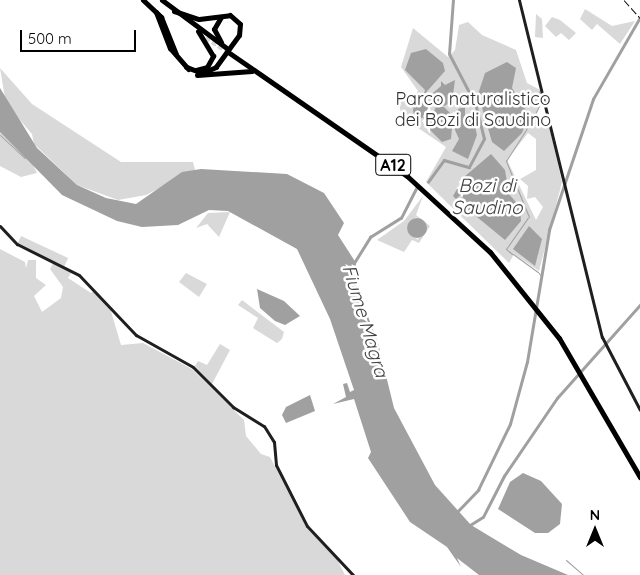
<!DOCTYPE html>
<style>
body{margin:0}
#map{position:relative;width:640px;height:575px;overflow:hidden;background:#fff;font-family:Quicksand,sans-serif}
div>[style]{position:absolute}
.green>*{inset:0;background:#d9d9d9;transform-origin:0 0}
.water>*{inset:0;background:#a0a0a0}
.round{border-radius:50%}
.stream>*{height:1px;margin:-0.5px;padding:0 0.5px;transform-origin:0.5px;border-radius:0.5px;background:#a0a0a0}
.canal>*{height:2.5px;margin:-1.25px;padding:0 1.25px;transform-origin:1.25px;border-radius:1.25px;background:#a0a0a0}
.motorway-tunnel>*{height:5px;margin-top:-2.5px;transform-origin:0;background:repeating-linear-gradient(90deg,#d9d9d9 0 5px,transparent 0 7.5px)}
.secondary>*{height:3px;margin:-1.5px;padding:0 1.5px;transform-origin:1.5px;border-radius:1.5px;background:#1f1f1f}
.motorway>*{height:5px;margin:-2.5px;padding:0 2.5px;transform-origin:2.5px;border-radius:2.5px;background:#000}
.rail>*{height:1px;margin-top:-0.5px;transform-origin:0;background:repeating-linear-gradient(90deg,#000 0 8px,transparent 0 10.5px)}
span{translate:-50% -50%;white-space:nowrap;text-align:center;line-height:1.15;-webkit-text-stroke:5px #fff;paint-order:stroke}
.shield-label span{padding:1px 4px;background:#fff;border:1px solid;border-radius:4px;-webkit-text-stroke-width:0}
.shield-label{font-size:16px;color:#000;font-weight:700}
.park-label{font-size:18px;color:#303030}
.water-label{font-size:19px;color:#414141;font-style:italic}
.north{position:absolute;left:570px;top:505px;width:50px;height:50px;-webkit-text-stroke:4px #fff;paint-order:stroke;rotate:0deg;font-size:14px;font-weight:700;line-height:20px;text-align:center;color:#000}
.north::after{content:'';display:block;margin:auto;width:18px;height:22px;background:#000;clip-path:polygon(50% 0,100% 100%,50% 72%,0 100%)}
.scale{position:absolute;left:20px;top:30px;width:116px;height:22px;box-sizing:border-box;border:2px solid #000;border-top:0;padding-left:6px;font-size:15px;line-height:18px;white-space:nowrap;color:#000;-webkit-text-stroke:4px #fff;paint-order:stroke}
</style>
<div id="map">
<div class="green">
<div style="clip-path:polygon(585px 9px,612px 26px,635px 21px,620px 44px,597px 24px,592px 30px,580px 19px)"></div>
<div style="clip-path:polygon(536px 14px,542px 19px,543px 38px,535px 37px)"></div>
<div style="clip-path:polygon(552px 17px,560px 20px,576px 33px,569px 40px,561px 33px,556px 37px,545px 26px)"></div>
<div style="clip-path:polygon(evenodd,468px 22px,482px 35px,516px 50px,527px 83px,540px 90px,542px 100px,535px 116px,549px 125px,562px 182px,539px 271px,514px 254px,509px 263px,426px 182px,446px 147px,402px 117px,399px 104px,403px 99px,410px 102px,418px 91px,401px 67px,413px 28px,448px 57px,455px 50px,459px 25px,468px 22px,528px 133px,536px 139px,536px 170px,520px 179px,528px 186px,527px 199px,535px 197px,543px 207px,536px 220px,507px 160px,528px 133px)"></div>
<div style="clip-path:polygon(0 68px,32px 104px,121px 162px,193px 162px,195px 170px,146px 195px,118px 200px,77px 185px,34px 144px,32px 134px,6px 104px)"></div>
<div style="clip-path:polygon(0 132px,32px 163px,37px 173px,21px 177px,0 166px)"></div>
<div style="clip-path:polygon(evenodd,423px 196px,416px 215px,430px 226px,419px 243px,412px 240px,404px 252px,377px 240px,404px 221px,423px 196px,416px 217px,421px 222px,418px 240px,407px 230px,416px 217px)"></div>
<div style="clip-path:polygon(230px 212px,219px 237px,207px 224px,196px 228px,208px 213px)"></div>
<div style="left:21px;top:236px;width:52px;height:9px;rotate:25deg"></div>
<div style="clip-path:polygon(0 249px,25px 262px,26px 268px,28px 260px,36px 260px,36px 278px,46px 285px,34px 296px,42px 312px,61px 298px,63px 287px,50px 269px,53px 263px,72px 271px,68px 278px,91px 293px,95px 290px,110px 308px,121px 345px,143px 343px,192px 369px,244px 420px,246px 436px,261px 454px,270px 457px,307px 528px,337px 559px,345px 575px,0 575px)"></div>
<div style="clip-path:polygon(186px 273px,207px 284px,199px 297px,179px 282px)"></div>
<div style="clip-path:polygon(242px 300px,284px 332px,282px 339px,277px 343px,253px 328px,258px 318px,238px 305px)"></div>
<div style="clip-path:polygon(220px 344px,230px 350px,212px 384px,195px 366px,198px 361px,207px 365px)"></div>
</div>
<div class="water">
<div style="clip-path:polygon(426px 49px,443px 63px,445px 71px,423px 96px,425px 90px,405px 70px,411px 53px)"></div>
<div style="clip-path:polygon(507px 62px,516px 68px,512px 88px,529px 115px,522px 133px,504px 151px,492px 142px,478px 94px,485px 73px)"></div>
<div style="clip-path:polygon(455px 80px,452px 102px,444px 106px,430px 99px,436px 97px,433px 93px,441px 86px,441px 81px,445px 85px)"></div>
<div style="clip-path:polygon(0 88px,37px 148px,77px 185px,106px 198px,136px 204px,182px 172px,201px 169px,287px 174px,324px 193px,344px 223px,338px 235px,356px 263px,355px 282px,378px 343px,394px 408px,435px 485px,471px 525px,521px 555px,568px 575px,479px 575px,457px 558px,461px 567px,447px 547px,410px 522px,368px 458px,371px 452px,354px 399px,333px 404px,346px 397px,343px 384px,347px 383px,350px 392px,354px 390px,330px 319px,297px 249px,228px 211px,209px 210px,178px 225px,142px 227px,117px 221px,62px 195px,0 132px)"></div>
<div class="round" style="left:413px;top:102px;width:16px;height:16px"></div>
<div style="clip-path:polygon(436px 107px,444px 107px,453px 116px,451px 139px,442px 142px,426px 126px)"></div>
<div style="clip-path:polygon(465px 107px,465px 116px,473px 118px,477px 135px,468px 159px,452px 151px,459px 139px,455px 130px,458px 109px)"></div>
<div style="clip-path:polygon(491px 154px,505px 170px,509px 194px,520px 207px,521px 221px,505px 240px,460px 203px,464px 192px,456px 199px,453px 196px,464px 177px)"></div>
<div class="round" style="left:407px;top:218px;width:20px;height:20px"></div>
<div style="clip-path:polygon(529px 226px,542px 239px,535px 266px,513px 249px)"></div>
<div style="clip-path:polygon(257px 289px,284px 301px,300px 316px,285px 325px,275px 321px,260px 308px)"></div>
<div style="clip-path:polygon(310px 395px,315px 411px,286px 423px,282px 415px,286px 407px)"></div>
<div style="clip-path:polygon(523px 473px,541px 481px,562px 504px,560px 524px,548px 533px,535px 533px,498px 509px,510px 482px)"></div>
</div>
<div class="stream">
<div style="left:534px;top:116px;width:16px;rotate:-63deg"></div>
<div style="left:541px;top:102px;width:11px;rotate:-100deg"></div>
<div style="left:0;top:135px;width:34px;rotate:43deg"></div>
<div style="left:529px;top:217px;width:61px;rotate:-112.3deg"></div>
<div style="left:506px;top:161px;width:52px;rotate:-57.5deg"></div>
<div style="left:512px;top:254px;width:8px;rotate:-140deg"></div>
<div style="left:506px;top:249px;width:38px;rotate:-55deg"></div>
<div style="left:513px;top:254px;width:31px;rotate:36deg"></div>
<div style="left:539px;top:273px;width:2px;rotate:63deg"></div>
<div style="left:566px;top:560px;width:23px;rotate:41deg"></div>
</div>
<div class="canal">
<div style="left:428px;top:182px;width:27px;rotate:-54deg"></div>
<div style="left:444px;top:160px;width:26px;rotate:16deg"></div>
<div style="left:469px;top:167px;width:32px;rotate:-62deg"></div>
<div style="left:484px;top:139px;width:36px;rotate:-104deg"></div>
<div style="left:475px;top:104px;width:56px;rotate:-117.5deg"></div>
<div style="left:449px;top:54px;width:54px;rotate:-85.8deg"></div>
<div style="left:354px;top:263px;width:31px;rotate:-58deg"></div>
<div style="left:370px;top:237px;width:36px;rotate:-32deg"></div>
<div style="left:401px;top:218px;width:33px;rotate:-63deg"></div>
<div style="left:456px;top:513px;width:32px;rotate:-46deg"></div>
<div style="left:478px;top:490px;width:73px;rotate:-64.1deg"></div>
<div style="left:510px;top:424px;width:64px;rotate:-74.7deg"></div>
<div style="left:527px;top:362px;width:134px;rotate:-80.5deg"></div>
<div style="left:549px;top:230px;width:138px;rotate:-71.4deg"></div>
<div style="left:593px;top:99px;width:92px;rotate:-60.1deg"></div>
<div style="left:470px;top:525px;width:15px;rotate:-32deg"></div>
<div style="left:483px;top:517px;width:46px;rotate:-62.9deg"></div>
<div style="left:504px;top:476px;width:94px;rotate:-55.8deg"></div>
<div style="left:557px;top:398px;width:125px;rotate:-48.3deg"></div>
</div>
<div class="motorway-tunnel">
<div style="left:206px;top:37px;width:27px;rotate:34deg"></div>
</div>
<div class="secondary">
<div style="left:519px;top:0;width:347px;rotate:76.2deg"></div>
<div style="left:602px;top:337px;width:82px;rotate:62.5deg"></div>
<div style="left:0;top:226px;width:25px;rotate:47deg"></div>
<div style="left:17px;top:244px;width:69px;rotate:26.6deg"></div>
<div style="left:79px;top:275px;width:83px;rotate:46.5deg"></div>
<div style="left:136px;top:335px;width:65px;rotate:29.3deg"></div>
<div style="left:193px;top:367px;width:57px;rotate:45deg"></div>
<div style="left:233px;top:407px;width:36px;rotate:32deg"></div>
<div style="left:264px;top:426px;width:19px;rotate:58deg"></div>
<div style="left:274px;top:442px;width:23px;rotate:85deg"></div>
<div style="left:276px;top:465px;width:68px;rotate:63.1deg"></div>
<div style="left:307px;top:526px;width:67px;rotate:46.8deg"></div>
</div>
<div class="motorway">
<div style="left:143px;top:0;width:25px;rotate:43deg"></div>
<div style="left:161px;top:17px;width:40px;rotate:68deg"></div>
<div style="left:162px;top:0;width:82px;rotate:36.6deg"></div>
<div style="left:174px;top:11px;width:26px;rotate:18deg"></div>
<div style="left:199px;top:19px;width:31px;rotate:-7deg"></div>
<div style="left:230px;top:15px;width:13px;rotate:42deg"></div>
<div style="left:240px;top:24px;width:11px;rotate:95deg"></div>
<div style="left:239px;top:35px;width:39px;rotate:126deg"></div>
<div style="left:216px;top:67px;width:15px;rotate:157deg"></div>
<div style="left:202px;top:73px;width:17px;rotate:-159deg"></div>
<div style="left:156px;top:12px;width:39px;rotate:69deg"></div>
<div style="left:170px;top:48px;width:28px;rotate:49deg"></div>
<div style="left:221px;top:17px;width:14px;rotate:120deg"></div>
<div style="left:214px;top:29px;width:15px;rotate:62deg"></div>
<div style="left:228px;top:52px;width:218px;rotate:34.7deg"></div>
<div style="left:407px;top:176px;width:113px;rotate:42.5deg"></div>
<div style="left:490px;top:252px;width:110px;rotate:51.3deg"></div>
<div style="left:559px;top:338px;width:161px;rotate:59.8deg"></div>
<div style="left:196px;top:70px;width:11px;rotate:-15deg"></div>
<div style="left:207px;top:67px;width:13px;rotate:-61deg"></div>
<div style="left:213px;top:56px;width:29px;rotate:-121deg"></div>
<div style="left:197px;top:75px;width:55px;rotate:-4.2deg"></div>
</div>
<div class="rail">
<div style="left:624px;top:0;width:24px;rotate:48deg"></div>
</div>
<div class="shield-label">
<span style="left:393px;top:165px">A12</span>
</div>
<div class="park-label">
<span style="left:473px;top:110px">Parco naturalistico<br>dei Bozi di Saudino</span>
</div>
<div class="water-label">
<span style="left:487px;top:197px">Bozi di<br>Saudino</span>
<span style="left:365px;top:321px;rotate:73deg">Fiume Magra</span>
</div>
<div class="north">N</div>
<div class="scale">500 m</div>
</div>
